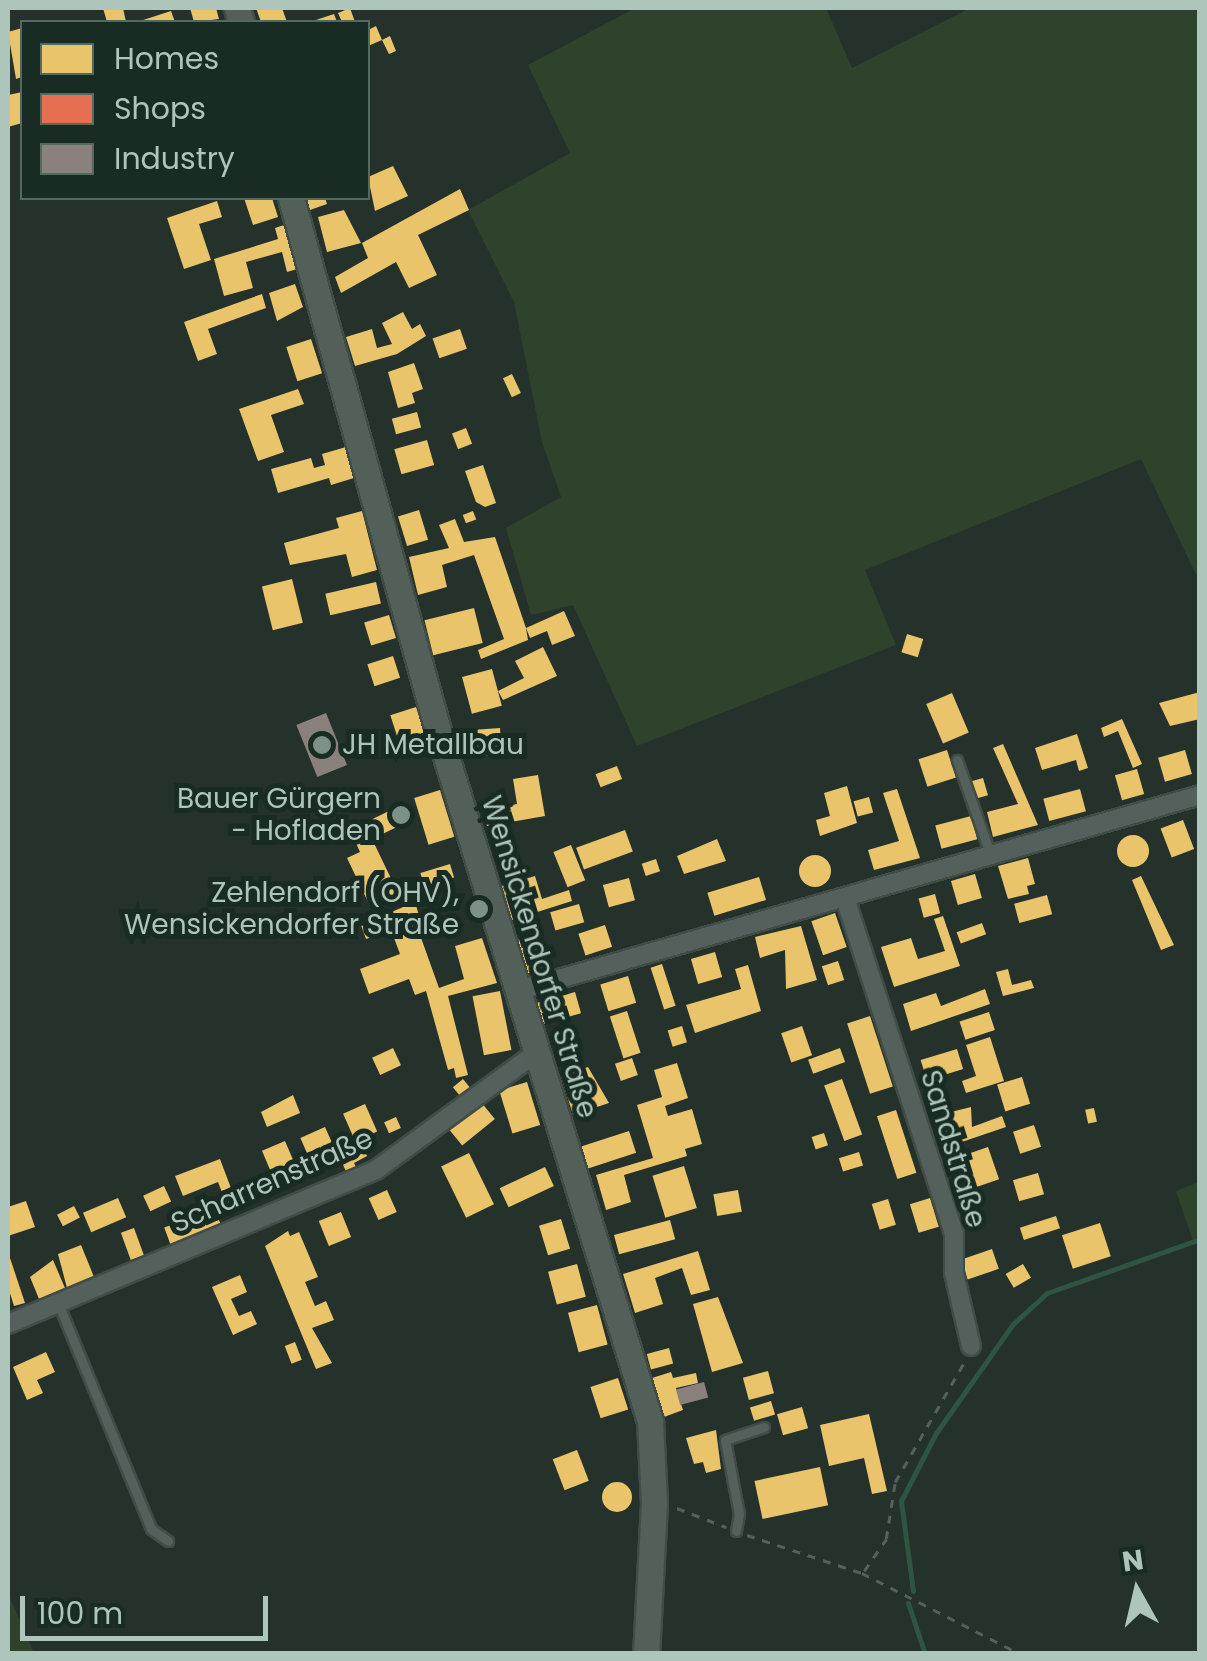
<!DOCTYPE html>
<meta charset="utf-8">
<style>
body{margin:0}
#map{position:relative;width:1207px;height:1661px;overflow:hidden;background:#25312b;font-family:Poppins,sans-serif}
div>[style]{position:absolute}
.green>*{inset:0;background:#2f422c}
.homes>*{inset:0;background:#e9c46a;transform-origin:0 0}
.round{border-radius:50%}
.shops>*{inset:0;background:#e76f51;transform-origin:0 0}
.industry>*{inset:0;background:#8a817c;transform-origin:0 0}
.stream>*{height:5px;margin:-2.5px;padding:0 2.5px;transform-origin:2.5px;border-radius:2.5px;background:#2d5542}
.path>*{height:2.5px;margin-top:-1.25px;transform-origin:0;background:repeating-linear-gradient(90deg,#54605a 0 8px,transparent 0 16px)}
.roads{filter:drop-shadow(2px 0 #424c47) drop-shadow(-2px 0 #424c47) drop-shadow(0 2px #424c47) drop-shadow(0 -2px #424c47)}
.lane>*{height:9px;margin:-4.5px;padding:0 4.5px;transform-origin:4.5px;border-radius:4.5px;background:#54605b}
.street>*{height:18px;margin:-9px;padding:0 9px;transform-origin:9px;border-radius:9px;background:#54605b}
.secondary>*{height:25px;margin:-12.5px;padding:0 12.5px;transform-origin:12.5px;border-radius:12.5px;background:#535f59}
.dots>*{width:28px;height:28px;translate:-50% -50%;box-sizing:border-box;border:5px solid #192c23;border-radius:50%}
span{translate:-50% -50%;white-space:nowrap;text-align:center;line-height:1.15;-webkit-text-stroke:10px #192c23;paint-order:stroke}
.poi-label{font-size:28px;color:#adc5bb}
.left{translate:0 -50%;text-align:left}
.right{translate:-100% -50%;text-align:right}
.street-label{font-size:28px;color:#adc5bb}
.frame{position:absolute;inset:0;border:10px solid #adc5bb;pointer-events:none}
.legend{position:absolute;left:20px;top:20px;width:350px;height:180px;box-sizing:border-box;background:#192c23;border:2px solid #546960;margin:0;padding:12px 18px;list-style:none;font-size:30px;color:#adc5bb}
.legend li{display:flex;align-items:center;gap:20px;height:50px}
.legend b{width:50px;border:2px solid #546960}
.north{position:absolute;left:1087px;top:1541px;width:100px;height:100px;-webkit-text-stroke:8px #192c23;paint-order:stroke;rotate:352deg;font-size:28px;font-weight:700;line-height:40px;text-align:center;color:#adc5bb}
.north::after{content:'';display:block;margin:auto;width:35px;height:45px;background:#adc5bb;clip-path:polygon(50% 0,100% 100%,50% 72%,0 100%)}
.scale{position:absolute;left:20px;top:1596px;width:248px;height:45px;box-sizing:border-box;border:5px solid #adc5bb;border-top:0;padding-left:12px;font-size:30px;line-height:35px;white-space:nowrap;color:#adc5bb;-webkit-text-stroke:8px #192c23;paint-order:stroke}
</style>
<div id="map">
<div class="green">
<div style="clip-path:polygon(635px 8px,826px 8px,852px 68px,970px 8px,1199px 8px,1199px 581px,1141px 459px,865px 570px,896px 645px,637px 746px,573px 605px,531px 615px,506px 528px,561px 497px,542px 442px,514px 302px,468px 210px,570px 153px,528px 65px)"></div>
<div style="clip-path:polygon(1199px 1182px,1199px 1239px,1193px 1241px,1176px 1191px)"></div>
<div style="clip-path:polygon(8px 1593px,34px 1653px,8px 1653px)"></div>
</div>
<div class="homes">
<div style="clip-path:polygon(103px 8px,123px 8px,126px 22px,107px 22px)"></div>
<div style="clip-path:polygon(190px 8px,216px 8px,219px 19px,194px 22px)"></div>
<div style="clip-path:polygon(256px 8px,282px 8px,287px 22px,261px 22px)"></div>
<div style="clip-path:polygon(350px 8px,355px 22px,342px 22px,338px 13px)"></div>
<div style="clip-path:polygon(171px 11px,175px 22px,137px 22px)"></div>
<div style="clip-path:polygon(334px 14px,337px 22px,310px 22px)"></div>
<div style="clip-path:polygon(376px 26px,382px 40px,390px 36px,396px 51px,389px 54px,382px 40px,368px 46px,368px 30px)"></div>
<div style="clip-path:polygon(22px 28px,22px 77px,16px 79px,8px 32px)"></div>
<div style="clip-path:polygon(22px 92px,22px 123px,8px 127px,8px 95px)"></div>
<div style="clip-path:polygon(393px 166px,408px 196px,375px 211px,368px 177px)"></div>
<div style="clip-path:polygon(460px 189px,469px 210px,418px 235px,437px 275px,409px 288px,396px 262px,341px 293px,335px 277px,368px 258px,362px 243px)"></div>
<div style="clip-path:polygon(244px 198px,272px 198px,278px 217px,253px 225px)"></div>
<div style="clip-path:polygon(306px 198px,325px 198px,327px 204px,310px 210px)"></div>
<div style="clip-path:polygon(217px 201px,222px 217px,199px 224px,211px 260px,184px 269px,167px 218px)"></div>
<div style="clip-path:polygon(344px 210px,361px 243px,327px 252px,318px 217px)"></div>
<div style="clip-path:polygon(284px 225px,297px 269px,287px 272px,282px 252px,246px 262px,253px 288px,224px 296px,214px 259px,278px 239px,275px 228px)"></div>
<div style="clip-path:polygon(295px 284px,303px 307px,277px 321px,269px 293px)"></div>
<div style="clip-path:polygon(262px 294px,266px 308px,208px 329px,217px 354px,198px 361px,184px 322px)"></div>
<div style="clip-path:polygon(403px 312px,412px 329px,420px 324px,426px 336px,397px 354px,355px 366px,346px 337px,372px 329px,377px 348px,392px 344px,382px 323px)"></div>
<div style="left:460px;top:329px;width:21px;height:29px;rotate:71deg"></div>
<div style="left:311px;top:339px;width:36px;height:26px;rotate:72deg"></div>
<div style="clip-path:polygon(414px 363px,423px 389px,412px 393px,415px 403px,398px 408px,388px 372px)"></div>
<div style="left:512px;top:374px;width:21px;height:10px;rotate:65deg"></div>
<div style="clip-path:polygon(298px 389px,304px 404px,271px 415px,284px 452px,258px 461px,239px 409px)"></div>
<div style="left:417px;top:412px;width:16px;height:26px;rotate:75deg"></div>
<div style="left:466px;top:428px;width:17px;height:15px;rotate:69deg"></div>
<div style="left:427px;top:440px;width:26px;height:34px;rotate:74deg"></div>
<div style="clip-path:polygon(346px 447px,354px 478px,331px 485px,329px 478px,278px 493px,271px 469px,311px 458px,314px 468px,325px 465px,322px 454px)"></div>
<div style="clip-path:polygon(483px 465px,496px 503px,485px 507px,476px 502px,465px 471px)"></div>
<div style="left:419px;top:510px;width:31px;height:22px;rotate:73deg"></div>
<div style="clip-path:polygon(362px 511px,377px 570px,352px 577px,346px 554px,290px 565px,284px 543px,339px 528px,336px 518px)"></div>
<div style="left:473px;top:511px;width:9px;height:11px;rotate:69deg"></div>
<div style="clip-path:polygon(455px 519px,464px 542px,495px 537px,526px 628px,528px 640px,481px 659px,478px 650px,504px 639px,474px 555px,442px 565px,447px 587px,418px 595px,409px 557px,449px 548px,439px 525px)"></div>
<div style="left:292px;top:579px;width:45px;height:31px;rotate:76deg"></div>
<div style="left:376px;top:582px;width:22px;height:52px;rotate:77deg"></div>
<div style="left:474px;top:608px;width:36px;height:51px;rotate:76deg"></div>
<div style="clip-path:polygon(564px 611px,575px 636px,552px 645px,547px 631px,530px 638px,526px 628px)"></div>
<div style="left:389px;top:615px;width:24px;height:26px;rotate:73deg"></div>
<div style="left:907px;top:634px;width:17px;height:19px;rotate:17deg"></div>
<div style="clip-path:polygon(543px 647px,557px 676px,503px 700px,498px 691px,524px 678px,515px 661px)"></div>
<div style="left:393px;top:656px;width:23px;height:27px;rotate:72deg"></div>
<div style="left:492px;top:669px;width:38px;height:31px;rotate:75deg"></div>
<div style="clip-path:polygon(1200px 692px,1200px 719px,1170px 726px,1159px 703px)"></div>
<div style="left:952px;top:693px;width:43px;height:28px;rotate:67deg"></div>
<div style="left:416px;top:707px;width:40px;height:27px;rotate:72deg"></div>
<div style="clip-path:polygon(1122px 719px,1142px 764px,1133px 768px,1118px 731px,1104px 737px,1101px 728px)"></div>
<div style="left:500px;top:728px;width:27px;height:42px;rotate:86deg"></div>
<div style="clip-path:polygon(1077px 734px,1088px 768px,1079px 771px,1076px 760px,1042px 770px,1035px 748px)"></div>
<div style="clip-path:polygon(1003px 744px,1038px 825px,993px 837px,987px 812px,1018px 804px,993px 748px)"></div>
<div style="left:947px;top:750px;width:29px;height:30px;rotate:72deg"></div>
<div style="left:1185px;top:750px;width:25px;height:28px;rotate:74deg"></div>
<div style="left:617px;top:766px;width:14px;height:23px;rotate:69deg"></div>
<div style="left:1137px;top:769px;width:26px;height:23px;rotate:74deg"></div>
<div style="clip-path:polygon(538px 775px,545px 816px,487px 826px,484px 810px,517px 804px,513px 779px)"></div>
<div style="left:983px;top:778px;width:18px;height:12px;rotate:74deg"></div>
<div style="clip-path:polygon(847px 786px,857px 823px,820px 836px,816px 820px,830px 816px,824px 793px)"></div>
<div style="clip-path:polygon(897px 789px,920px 858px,874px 870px,868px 850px,899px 841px,883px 793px)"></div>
<div style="left:1080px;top:789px;width:23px;height:38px;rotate:75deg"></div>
<div style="left:440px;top:790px;width:49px;height:27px;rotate:73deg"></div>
<div style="left:869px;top:797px;width:16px;height:16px;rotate:75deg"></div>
<div style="clip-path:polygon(389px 811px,397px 827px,372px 839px,398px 893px,370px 906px,347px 858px,360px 852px,350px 830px)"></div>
<div style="left:971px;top:816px;width:24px;height:37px;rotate:75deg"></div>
<div style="left:1183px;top:820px;width:31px;height:24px;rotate:69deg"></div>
<div style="left:625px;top:830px;width:23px;height:52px;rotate:70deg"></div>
<div class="round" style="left:1117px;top:835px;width:32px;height:32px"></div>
<div style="clip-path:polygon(717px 839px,726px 861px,684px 874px,677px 856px)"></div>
<div style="left:571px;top:845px;width:38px;height:19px;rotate:68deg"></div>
<div class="round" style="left:799px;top:855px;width:32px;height:32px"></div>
<div style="clip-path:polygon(1028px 858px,1035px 884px,1027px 886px,1029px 894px,1008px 899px,998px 866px)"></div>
<div style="left:656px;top:859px;width:13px;height:15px;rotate:72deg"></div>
<div style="left:450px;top:864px;width:14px;height:31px;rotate:73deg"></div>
<div style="left:975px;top:874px;width:25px;height:25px;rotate:74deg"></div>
<div style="clip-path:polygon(535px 876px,542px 899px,569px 890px,572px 901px,512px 920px,502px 886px)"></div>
<div style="clip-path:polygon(1141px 876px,1174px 945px,1161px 950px,1132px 880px)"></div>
<div style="left:759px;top:877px;width:24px;height:54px;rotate:73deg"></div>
<div style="left:629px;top:878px;width:23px;height:27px;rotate:75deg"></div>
<div style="left:935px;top:894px;width:20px;height:17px;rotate:75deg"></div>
<div style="left:1047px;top:895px;width:20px;height:34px;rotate:75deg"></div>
<div style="clip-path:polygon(415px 902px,420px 919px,415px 921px,439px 988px,464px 979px,455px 946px,482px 938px,497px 983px,448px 996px,468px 1075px,456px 1078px,454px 1068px,448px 1070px,426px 991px,415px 995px,409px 979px,369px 994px,360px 969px,400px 954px,391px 930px,366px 939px,361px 925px)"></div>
<div style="left:579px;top:904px;width:19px;height:30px;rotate:74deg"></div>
<div style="left:835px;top:913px;width:36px;height:25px;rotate:71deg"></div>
<div style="clip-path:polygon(943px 916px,960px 966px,894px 987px,881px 947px,911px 938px,918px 959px,945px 951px,934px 919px)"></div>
<div style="left:982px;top:923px;width:12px;height:27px;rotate:70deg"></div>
<div style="left:605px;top:925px;width:23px;height:28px;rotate:72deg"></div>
<div style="clip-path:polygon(801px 926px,817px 980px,786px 989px,785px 950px,760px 958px,755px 937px)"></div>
<div style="left:539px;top:933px;width:35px;height:25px;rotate:72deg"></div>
<div style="left:715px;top:952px;width:26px;height:25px;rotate:74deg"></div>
<div style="left:838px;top:961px;width:20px;height:17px;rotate:72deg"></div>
<div style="left:662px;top:964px;width:44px;height:12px;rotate:72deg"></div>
<div style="clip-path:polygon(748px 965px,761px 1011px,695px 1033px,686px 1005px,741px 989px,735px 969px)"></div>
<div style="clip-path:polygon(1008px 969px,1012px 985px,1031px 980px,1034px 988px,1003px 996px,996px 972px)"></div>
<div style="left:628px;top:976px;width:28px;height:29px;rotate:73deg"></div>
<div style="clip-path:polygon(985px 989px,990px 1004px,911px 1031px,903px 1004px,936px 993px,941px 1006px)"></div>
<div style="left:500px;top:991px;width:60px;height:28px;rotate:79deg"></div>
<div style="left:575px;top:992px;width:22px;height:42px;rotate:74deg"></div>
<div style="left:627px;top:1011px;width:44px;height:18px;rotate:72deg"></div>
<div style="left:989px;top:1012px;width:19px;height:31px;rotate:72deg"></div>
<div style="left:870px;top:1016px;width:74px;height:24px;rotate:72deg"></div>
<div style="left:682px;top:1026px;width:17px;height:15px;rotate:73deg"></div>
<div style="left:802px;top:1026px;width:31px;height:22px;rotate:71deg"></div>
<div style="clip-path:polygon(990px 1037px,1004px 1081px,966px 1093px,962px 1081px,976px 1076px,966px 1045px)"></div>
<div style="left:393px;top:1048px;width:19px;height:23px;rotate:65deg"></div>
<div style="left:840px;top:1048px;width:15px;height:34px;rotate:70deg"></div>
<div style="left:957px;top:1049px;width:21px;height:38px;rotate:73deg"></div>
<div style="left:632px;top:1058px;width:18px;height:18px;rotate:71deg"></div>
<div style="clip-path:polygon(677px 1063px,688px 1098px,665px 1106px,668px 1116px,692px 1109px,702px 1144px,685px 1149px,687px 1156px,624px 1175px,631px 1202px,606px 1210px,596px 1175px,653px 1158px,637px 1105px,662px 1097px,654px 1070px)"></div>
<div style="clip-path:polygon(588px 1067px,609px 1103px,573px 1115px,561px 1076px)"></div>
<div style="left:1022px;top:1077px;width:28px;height:26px;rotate:73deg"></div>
<div style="left:463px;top:1079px;width:14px;height:13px;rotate:51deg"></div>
<div style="left:842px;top:1079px;width:59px;height:19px;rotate:70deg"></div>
<div style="left:527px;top:1082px;width:45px;height:29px;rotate:73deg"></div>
<div style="clip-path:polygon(293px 1095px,300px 1113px,267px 1127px,261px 1112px)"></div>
<div style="left:481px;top:1102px;width:22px;height:42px;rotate:51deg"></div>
<div style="left:365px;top:1104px;width:30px;height:24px;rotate:66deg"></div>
<div style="clip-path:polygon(971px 1107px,972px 1127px,1002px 1116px,1006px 1127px,950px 1146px,939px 1115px)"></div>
<div style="left:1094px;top:1108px;width:14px;height:9px;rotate:78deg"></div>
<div style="left:896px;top:1110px;width:66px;height:20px;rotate:72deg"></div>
<div style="left:396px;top:1117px;width:12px;height:13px;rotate:66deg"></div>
<div style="left:1034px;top:1125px;width:23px;height:22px;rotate:72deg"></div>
<div style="left:325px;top:1127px;width:27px;height:27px;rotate:66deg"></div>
<div style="left:629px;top:1131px;width:23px;height:52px;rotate:72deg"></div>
<div style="left:824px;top:1133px;width:13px;height:13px;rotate:72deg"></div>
<div style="clip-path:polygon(360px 1140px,367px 1156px,354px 1163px,358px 1171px,348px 1175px,341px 1161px,351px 1156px,346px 1147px)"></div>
<div style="left:285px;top:1141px;width:30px;height:25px;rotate:67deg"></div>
<div style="left:988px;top:1147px;width:34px;height:30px;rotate:71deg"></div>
<div style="left:859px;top:1152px;width:14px;height:21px;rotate:73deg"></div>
<div style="left:469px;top:1153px;width:57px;height:31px;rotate:64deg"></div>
<div style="clip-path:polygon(220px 1159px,237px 1204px,228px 1208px,218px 1182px,183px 1196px,175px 1176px)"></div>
<div style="left:684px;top:1166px;width:44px;height:33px;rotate:73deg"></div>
<div style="left:545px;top:1167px;width:21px;height:50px;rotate:65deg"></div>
<div style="left:1038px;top:1173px;width:22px;height:26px;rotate:74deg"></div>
<div style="left:164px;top:1186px;width:17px;height:23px;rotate:65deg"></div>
<div style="left:387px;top:1190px;width:24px;height:20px;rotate:66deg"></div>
<div style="left:738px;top:1190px;width:22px;height:25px;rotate:80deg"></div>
<div style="left:118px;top:1198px;width:21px;height:38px;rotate:67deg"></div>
<div style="left:930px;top:1198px;width:30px;height:21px;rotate:73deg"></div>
<div style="left:888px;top:1199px;width:27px;height:17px;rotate:73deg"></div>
<div style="clip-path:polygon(26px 1201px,35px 1227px,8px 1236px,8px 1207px)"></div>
<div style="left:74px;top:1206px;width:13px;height:19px;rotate:63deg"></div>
<div style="left:215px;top:1209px;width:20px;height:54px;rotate:70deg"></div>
<div style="left:341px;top:1212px;width:27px;height:24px;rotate:68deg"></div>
<div style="left:1056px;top:1216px;width:13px;height:38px;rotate:72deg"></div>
<div style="left:561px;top:1219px;width:31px;height:23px;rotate:73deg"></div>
<div style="left:670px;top:1220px;width:20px;height:58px;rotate:75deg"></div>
<div style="left:1100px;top:1223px;width:35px;height:40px;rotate:72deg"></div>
<div style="left:134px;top:1228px;width:29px;height:14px;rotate:70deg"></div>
<div style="clip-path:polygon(288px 1231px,290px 1236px,299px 1232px,318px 1277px,305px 1282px,315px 1306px,326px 1301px,334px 1320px,312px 1328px,332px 1363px,316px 1369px,265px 1246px)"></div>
<div style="clip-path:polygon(81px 1245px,94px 1277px,67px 1288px,58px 1254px)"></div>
<div style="left:992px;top:1249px;width:21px;height:33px;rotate:71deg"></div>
<div style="clip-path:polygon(698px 1251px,710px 1290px,691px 1295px,682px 1268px,655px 1278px,663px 1304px,635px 1313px,623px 1274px)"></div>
<div style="clip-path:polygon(8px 1252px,25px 1303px,14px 1306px,8px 1287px)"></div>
<div style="clip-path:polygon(53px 1260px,65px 1288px,39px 1299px,30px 1277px)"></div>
<div style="left:577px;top:1264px;width:34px;height:30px;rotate:75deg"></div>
<div style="left:1023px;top:1264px;width:16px;height:20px;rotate:60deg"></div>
<div style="clip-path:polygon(240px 1275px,247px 1292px,231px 1299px,239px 1316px,251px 1311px,257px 1324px,233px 1335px,212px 1287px)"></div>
<div style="clip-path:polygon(718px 1297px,743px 1363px,712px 1372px,693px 1304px)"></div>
<div style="left:597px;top:1305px;width:41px;height:30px;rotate:75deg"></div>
<div style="left:295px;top:1342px;width:19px;height:11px;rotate:69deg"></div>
<div style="left:669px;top:1348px;width:16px;height:23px;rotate:75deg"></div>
<div style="clip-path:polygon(46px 1352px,55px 1372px,37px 1380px,43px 1393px,27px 1400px,13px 1367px)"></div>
<div style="left:768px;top:1371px;width:23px;height:26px;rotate:75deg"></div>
<div style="clip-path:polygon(671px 1372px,673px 1378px,696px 1373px,698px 1383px,676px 1388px,683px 1410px,664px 1417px,652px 1378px)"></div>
<div style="left:618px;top:1378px;width:33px;height:29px;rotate:72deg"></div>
<div style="left:771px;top:1401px;width:14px;height:22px;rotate:73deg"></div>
<div style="left:802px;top:1407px;width:22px;height:26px;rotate:74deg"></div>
<div style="clip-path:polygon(869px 1414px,887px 1491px,872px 1494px,864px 1458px,829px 1466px,820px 1425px)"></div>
<div style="clip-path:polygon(716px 1430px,721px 1469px,706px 1473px,703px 1462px,694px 1464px,686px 1438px)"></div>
<div style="left:577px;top:1450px;width:33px;height:26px;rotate:69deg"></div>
<div style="left:820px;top:1467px;width:39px;height:67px;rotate:78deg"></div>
<div class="round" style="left:602px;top:1482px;width:30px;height:30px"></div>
</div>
<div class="shops">
<div style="left:406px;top:803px;width:18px;height:19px;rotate:63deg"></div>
</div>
<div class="industry">
<div style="left:326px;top:713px;width:56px;height:32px;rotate:68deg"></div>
<div style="left:704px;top:1382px;width:16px;height:29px;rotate:75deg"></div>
</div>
<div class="stream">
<div style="left:913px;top:1591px;width:91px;rotate:-97.6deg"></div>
<div style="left:901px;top:1501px;width:76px;rotate:-62.8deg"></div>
<div style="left:936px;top:1433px;width:133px;rotate:-54.8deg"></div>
<div style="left:1013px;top:1324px;width:46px;rotate:-42.4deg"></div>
<div style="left:1047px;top:1293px;width:162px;rotate:-19.4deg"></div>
<div style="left:908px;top:1603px;width:54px;rotate:71.6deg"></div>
</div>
<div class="path">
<div style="left:677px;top:1508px;width:53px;rotate:21.2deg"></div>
<div style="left:747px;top:1535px;width:121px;rotate:18.3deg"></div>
<div style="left:862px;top:1573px;width:178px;rotate:27.1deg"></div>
<div style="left:864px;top:1571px;width:39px;rotate:-55deg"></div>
<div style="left:886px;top:1539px;width:58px;rotate:-81deg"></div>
<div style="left:895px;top:1482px;width:140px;rotate:-60deg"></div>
</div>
<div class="roads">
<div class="lane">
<div style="left:957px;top:760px;width:102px;rotate:70.5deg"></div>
<div style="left:58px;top:1303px;width:244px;rotate:67.6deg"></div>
<div style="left:151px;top:1529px;width:21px;rotate:35deg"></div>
<div style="left:736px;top:1531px;width:17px;rotate:-80deg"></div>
<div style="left:739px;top:1514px;width:75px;rotate:-100.7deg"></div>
<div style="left:725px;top:1440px;width:41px;rotate:-18.4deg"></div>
</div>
<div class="street">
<div style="left:845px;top:898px;width:353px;rotate:72deg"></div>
<div style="left:954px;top:1234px;width:39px;rotate:90deg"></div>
<div style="left:954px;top:1273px;width:75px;rotate:76.9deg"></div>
<div style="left:517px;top:991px;width:711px;rotate:-16.01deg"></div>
<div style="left:8px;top:1324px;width:399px;rotate:-22.7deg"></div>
<div style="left:376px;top:1170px;width:198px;rotate:-36.2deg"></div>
</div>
<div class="secondary">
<div style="left:237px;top:8px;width:15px;rotate:74deg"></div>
<div style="left:291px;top:198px;width:549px;rotate:74.57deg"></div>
<div style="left:437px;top:727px;width:726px;rotate:72.94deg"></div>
<div style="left:650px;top:1421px;width:82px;rotate:87.2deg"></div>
<div style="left:654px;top:1503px;width:151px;rotate:93deg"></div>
</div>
</div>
<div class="dots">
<div style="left:322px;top:745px;background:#7d9189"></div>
<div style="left:401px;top:815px;background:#7d9189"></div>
<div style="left:479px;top:909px;background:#7d9189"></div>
</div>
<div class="poi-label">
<span class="left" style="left:342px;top:745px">JH Metallbau</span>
<span class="right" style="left:381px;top:815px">Bauer Gürgern<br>- Hofladen</span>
<span class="right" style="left:459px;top:909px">Zehlendorf (OHV),<br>Wensickendorfer Straße</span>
</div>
<div class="street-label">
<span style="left:539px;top:957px;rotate:73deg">Wensickendorfer Straße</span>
<span style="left:953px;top:1149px;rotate:73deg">Sandstraße</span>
<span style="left:272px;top:1181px;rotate:-24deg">Scharrenstraße</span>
</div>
<div class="frame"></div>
<ul class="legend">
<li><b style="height:28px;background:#e9c46a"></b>Homes</li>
<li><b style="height:28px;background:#e76f51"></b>Shops</li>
<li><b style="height:28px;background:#8a817c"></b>Industry</li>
</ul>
<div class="north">N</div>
<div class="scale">100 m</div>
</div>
